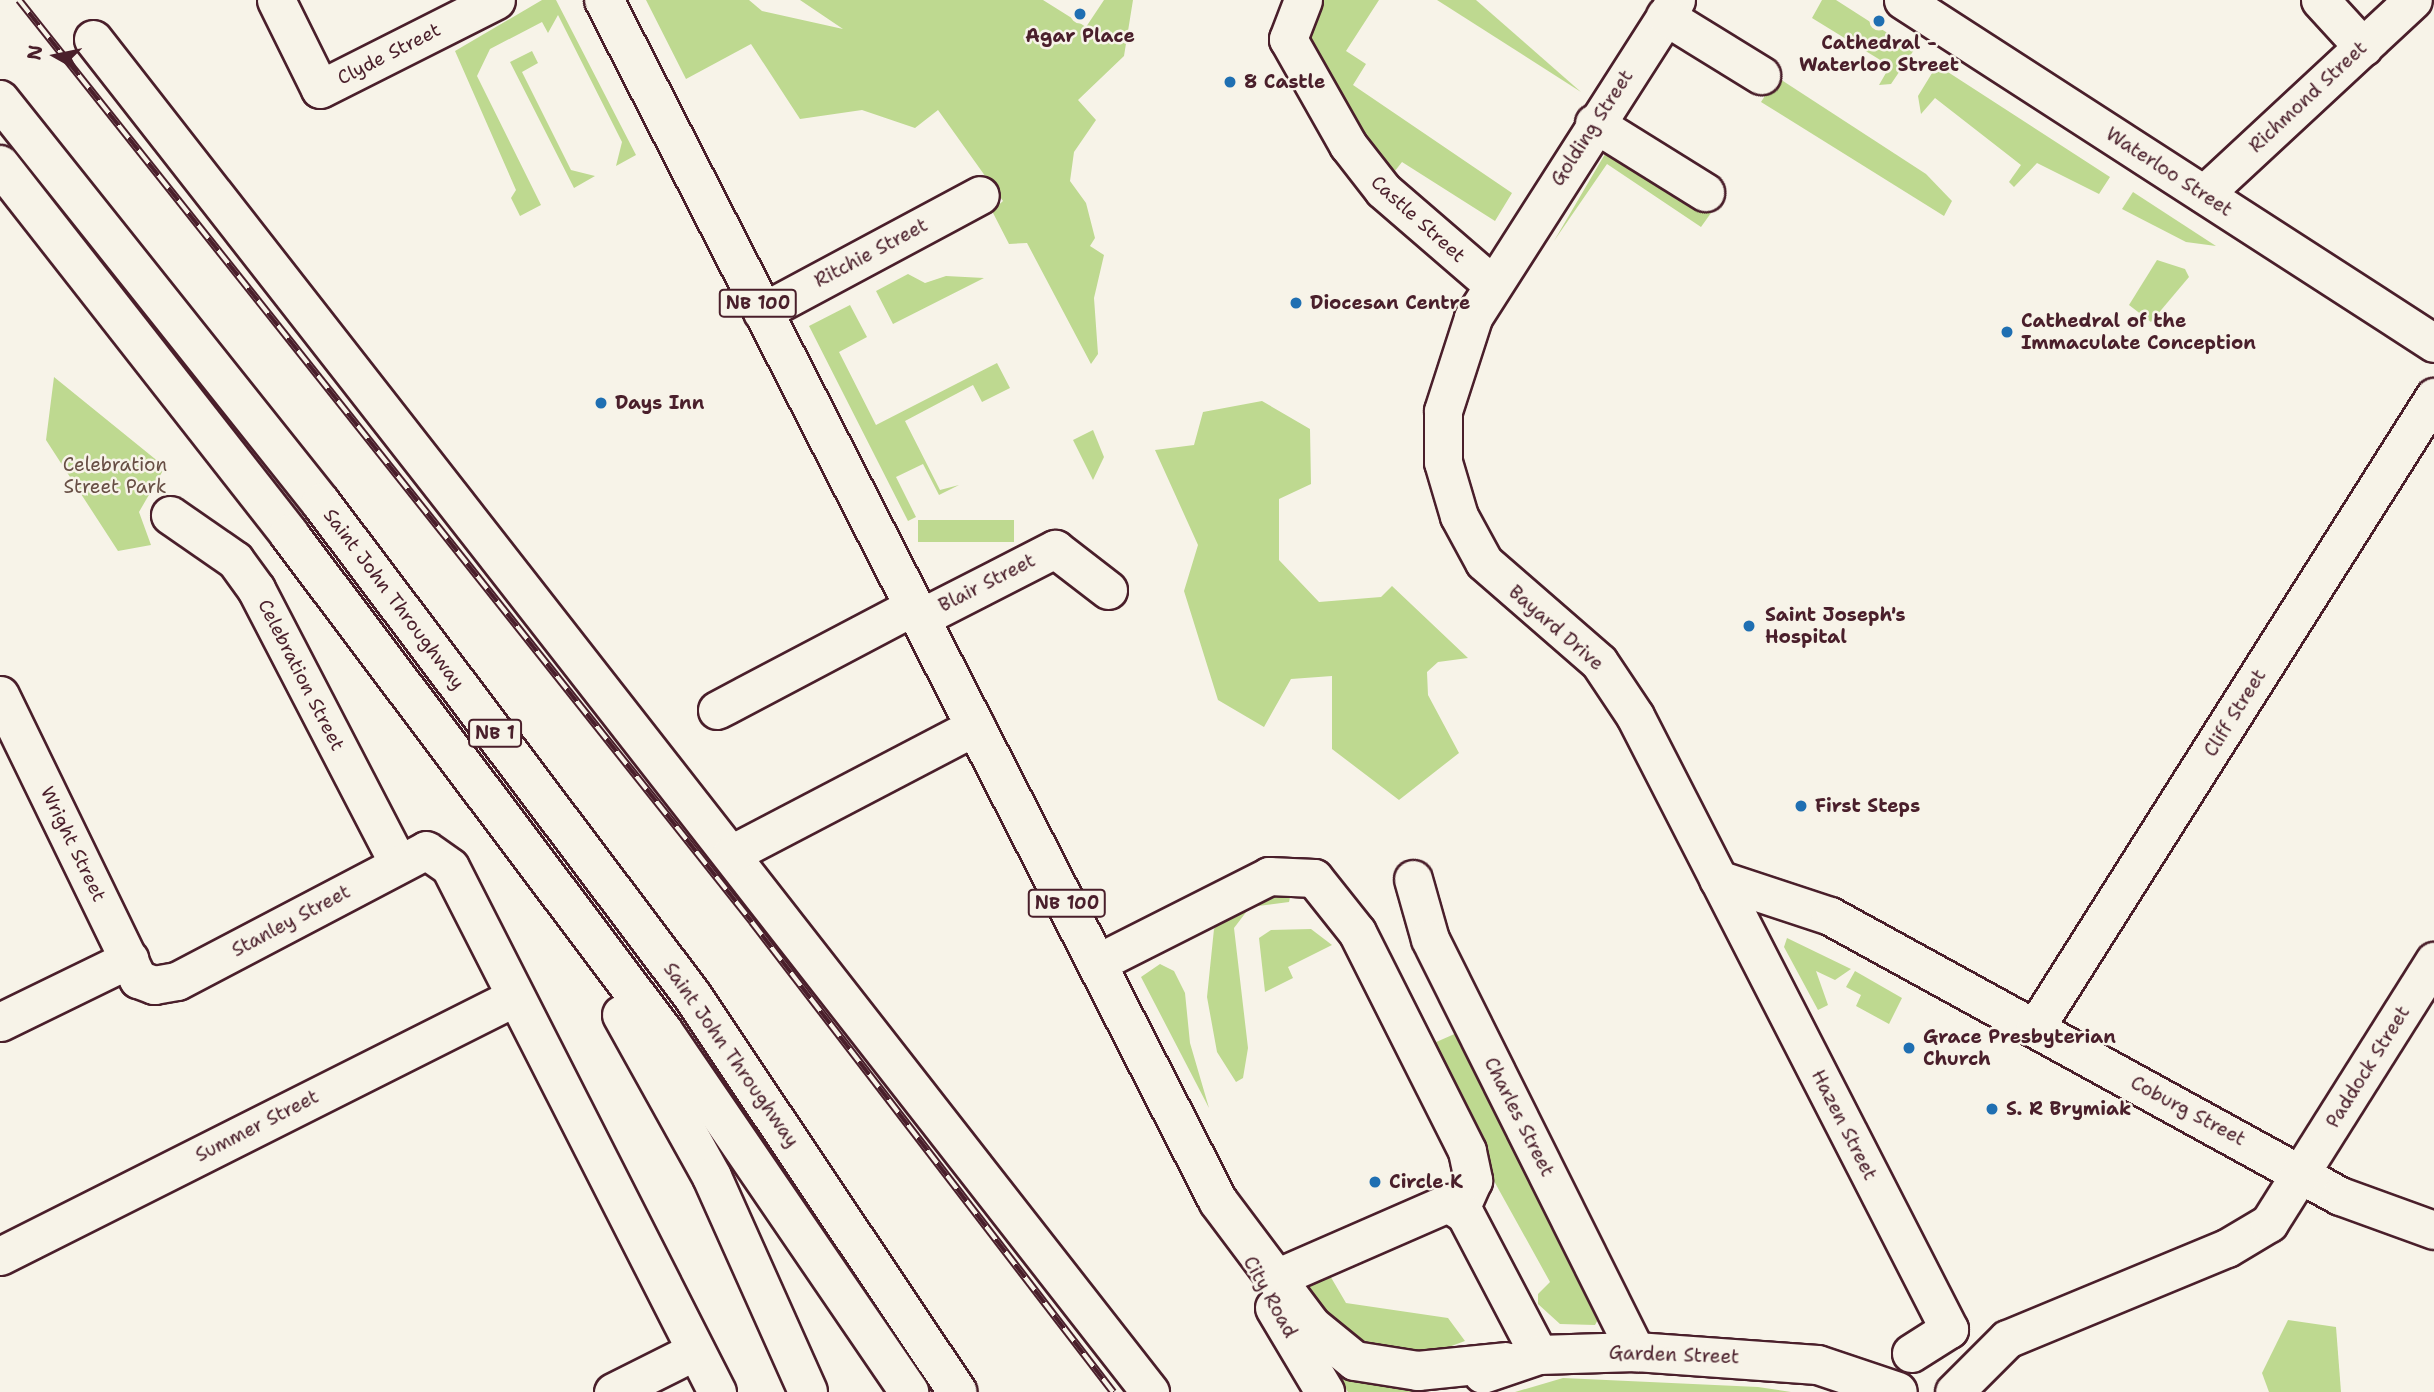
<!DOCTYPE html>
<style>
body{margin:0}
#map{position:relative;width:2434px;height:1392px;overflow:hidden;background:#f7f3e8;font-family:"Shantell Sans",sans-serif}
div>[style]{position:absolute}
.green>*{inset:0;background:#bed990;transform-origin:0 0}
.roads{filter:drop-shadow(2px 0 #4a1f2b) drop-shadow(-2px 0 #4a1f2b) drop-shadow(0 2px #4a1f2b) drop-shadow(0 -2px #4a1f2b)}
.minor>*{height:37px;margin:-18.5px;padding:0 18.5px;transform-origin:18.5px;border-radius:18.5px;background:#f7f3e8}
.major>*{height:38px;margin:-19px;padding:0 19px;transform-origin:19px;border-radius:19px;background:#f7f3e8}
.highway>*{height:38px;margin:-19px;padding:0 19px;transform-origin:19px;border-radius:19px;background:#f7f3e8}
.rail>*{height:8px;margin-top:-4px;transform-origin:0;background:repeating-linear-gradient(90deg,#f7f3e8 0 16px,#4a1f2b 0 32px);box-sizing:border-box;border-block:2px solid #4a1f2b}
.dots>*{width:19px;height:19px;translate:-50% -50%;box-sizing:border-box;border:4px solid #f7f3e8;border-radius:50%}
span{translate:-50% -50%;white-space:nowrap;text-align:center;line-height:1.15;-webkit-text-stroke:5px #f7f3e8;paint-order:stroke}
.shield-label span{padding:2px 5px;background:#f7f3e8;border:2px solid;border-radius:5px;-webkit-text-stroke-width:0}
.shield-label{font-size:18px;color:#4a1f2b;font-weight:700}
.poi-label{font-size:19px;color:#4a1f2b;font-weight:700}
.left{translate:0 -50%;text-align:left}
.street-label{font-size:19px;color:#4a1f2b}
.park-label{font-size:19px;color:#674e44}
.north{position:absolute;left:21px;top:21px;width:70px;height:70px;-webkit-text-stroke:5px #f7f3e8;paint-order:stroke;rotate:279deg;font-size:19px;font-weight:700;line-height:28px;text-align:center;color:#4a1f2b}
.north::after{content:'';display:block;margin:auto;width:24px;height:32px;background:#4a1f2b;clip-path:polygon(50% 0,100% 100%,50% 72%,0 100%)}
</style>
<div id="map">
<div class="green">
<div style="clip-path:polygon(542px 0,556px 0,636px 155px,616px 166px,622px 142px,558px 15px,548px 33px,542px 22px,490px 49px,477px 76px,541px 205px,520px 216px,511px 198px,516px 190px,455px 51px)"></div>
<div style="clip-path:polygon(646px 0,749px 0,762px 11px,843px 29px,800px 0,1043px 0,1086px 27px,1104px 0,1133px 0,1124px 56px,1078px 100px,1096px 120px,1074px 152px,1070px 181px,1086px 203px,1095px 238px,1090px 246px,1104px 255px,1094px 298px,1098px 354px,1091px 364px,1027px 243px,1009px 244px,992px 211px,1003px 201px,938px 110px,915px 128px,862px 110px,800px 119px,751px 44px,686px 79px)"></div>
<div style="clip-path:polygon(1324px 0,1379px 0,1346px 51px,1366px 64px,1353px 85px,1512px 193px,1495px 221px,1402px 162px,1391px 176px,1303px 56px,1306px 16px)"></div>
<div style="clip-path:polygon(1437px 0,1476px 0,1581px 92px)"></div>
<div style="clip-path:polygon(1822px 0,1836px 0,1914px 50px,1891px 84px,1879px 85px,1890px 66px,1812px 18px)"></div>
<div style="clip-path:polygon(532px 51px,538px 63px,522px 72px,571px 170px,595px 176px,574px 188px,510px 62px)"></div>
<div style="clip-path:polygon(1937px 65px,2110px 177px,2099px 194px,2037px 163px,2014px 187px,2009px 182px,2021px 165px,1935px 98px,1921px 114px,1918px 96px)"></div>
<div style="clip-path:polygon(1777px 77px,1926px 174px,1952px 201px,1944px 216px,1761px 102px)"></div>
<div style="clip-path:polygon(1605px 154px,1694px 210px,1698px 205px,1711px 213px,1701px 227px,1607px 164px,1554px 241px)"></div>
<div style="clip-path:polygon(2133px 192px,2216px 246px,2186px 242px,2122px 209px)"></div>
<div style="clip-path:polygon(2157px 260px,2185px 269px,2189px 277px,2151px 322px,2129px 305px)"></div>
<div style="clip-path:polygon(908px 274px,925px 283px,946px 276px,984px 278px,893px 324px,876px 291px)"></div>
<div style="clip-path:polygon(850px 305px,867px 337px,839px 352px,876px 425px,997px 363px,1010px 388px,982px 402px,973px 385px,905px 421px,940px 490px,959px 485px,939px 495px,923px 464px,896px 477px,916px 517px,908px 521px,809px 326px)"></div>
<div style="clip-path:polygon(54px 377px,165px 467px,139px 512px,151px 545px,118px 551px,46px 440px)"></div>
<div style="clip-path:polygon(1262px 401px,1310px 429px,1311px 484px,1279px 499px,1279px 560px,1319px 602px,1381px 597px,1392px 586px,1468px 658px,1438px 662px,1427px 672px,1428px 695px,1459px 753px,1399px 800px,1332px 749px,1332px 676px,1291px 679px,1264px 727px,1218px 700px,1184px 591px,1198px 545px,1155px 450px,1194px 445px,1203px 412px)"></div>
<div style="clip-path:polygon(1093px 430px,1104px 457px,1093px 480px,1073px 440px)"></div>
<div style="left:1014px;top:520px;width:22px;height:96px;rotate:90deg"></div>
<div style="clip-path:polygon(1291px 893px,1289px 902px,1250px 907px,1234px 928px,1248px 1048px,1243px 1078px,1236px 1082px,1217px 1052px,1207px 997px,1214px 929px,1243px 897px)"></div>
<div style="clip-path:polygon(1311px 929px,1332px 945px,1288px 967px,1293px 978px,1265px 992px,1259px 938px,1271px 930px)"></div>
<div style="clip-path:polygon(1787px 938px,1851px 969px,1835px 980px,1816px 971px,1828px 1005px,1818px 1010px,1784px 947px)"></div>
<div style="clip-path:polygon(1160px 964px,1174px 971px,1185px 993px,1190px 1043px,1209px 1108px,1141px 977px)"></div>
<div style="clip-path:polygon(1855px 971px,1902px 998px,1889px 1024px,1856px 1006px,1861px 995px,1846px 987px)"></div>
<div style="clip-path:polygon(1459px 1032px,1601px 1314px,1595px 1325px,1560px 1324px,1538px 1304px,1538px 1294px,1550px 1282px,1494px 1181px,1487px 1151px,1434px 1043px)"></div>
<div style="clip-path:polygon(1329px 1274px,1346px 1303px,1448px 1318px,1465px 1341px,1427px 1355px,1378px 1352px,1337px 1329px,1299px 1283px)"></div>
<div style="clip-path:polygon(2288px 1320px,2336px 1327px,2341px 1392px,2269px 1392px,2262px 1373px)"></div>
<div style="clip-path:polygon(1323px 1355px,1427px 1386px,1419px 1392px,1348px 1392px)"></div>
<div style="clip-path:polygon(1563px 1378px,1758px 1387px,1791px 1392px,1515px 1392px)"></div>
</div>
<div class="roads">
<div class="minor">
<div style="left:276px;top:0;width:99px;rotate:63.7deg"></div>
<div style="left:320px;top:89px;width:197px;rotate:-26.8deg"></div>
<div style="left:1303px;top:0;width:42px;rotate:111deg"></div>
<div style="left:1288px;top:39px;width:122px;rotate:60.5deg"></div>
<div style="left:1348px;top:145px;width:57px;rotate:52.1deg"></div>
<div style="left:1383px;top:190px;width:145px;rotate:40.8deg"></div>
<div style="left:1676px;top:0;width:377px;rotate:122.6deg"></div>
<div style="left:1473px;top:318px;width:98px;rotate:107.9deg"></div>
<div style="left:1443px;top:411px;width:51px;rotate:90deg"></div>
<div style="left:1443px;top:462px;width:56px;rotate:73.5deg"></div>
<div style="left:1459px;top:516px;width:52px;rotate:61.5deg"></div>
<div style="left:1484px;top:562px;width:152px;rotate:41deg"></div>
<div style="left:1599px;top:662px;width:65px;rotate:56.3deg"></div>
<div style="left:1635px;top:716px;width:689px;rotate:62.88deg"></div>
<div style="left:1949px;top:1329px;width:45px;rotate:147.7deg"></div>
<div style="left:1903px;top:0;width:632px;rotate:32.86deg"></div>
<div style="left:2320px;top:0;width:64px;rotate:47.5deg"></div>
<div style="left:1665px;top:16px;width:113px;rotate:31.6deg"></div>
<div style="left:93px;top:39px;width:1717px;rotate:52deg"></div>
<div style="left:1594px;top:123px;width:131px;rotate:31.9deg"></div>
<div style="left:2204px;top:194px;width:285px;rotate:-42.9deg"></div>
<div style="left:762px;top:312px;width:247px;rotate:-28.2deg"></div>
<div style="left:170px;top:515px;width:79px;rotate:34.7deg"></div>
<div style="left:235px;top:560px;width:36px;rotate:54deg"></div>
<div style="left:256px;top:589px;width:309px;rotate:62.6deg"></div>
<div style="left:920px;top:618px;width:152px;rotate:-27.1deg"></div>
<div style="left:1055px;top:549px;width:67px;rotate:37.7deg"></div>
<div style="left:0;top:695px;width:316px;rotate:64.1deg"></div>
<div style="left:138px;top:979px;width:17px;rotate:21deg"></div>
<div style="left:154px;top:985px;width:23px;rotate:-10deg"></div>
<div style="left:177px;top:981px;width:281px;rotate:-27.7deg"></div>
<div style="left:426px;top:850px;width:29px;rotate:35deg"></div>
<div style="left:450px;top:867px;width:589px;rotate:63.04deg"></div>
<div style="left:717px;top:710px;width:223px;rotate:-27.8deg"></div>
<div style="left:731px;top:854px;width:276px;rotate:-27.6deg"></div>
<div style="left:1413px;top:879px;width:62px;rotate:74.2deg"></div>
<div style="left:1430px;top:939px;width:462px;rotate:63.5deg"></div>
<div style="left:1718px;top:879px;width:118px;rotate:18.3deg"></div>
<div style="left:1830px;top:916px;width:582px;rotate:28.77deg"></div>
<div style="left:2340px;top:1196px;width:100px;rotate:19.9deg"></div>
<div style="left:1097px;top:963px;width:193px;rotate:-26.8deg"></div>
<div style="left:1269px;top:876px;width:45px;rotate:2.5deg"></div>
<div style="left:1314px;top:878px;width:69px;rotate:51.5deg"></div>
<div style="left:1357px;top:932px;width:245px;rotate:63.3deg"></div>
<div style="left:1467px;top:1151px;width:30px;rotate:78deg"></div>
<div style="left:1473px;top:1180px;width:32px;rotate:114deg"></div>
<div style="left:0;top:1022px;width:144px;rotate:-26deg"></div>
<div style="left:2035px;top:1028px;width:747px;rotate:-57.69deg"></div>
<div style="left:0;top:1256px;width:576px;rotate:-26.7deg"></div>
<div style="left:1276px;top:1278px;width:188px;rotate:-23.6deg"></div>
<div style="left:1448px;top:1203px;width:20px;rotate:33deg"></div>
<div style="left:1465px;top:1214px;width:159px;rotate:62.3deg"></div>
<div style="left:613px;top:1392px;width:92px;rotate:-26.6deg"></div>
<div style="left:1954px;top:1392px;width:75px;rotate:-45deg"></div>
<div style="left:2007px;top:1339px;width:238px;rotate:-22.5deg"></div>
<div style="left:2227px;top:1248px;width:49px;rotate:-30.8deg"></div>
<div style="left:2269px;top:1223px;width:310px;rotate:-57.8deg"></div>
</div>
<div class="major">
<div style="left:604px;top:0;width:1349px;rotate:62.92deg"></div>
<div style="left:1218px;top:1201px;width:156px;rotate:53.1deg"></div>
<div style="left:1312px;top:1326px;width:55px;rotate:39.1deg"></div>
<div style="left:1355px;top:1361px;width:64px;rotate:9deg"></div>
<div style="left:1418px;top:1371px;width:88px;rotate:-5.8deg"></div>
<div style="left:1275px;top:1308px;width:98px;rotate:59.2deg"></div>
<div style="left:1483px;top:1374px;width:59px;rotate:-18.7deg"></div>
<div style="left:1539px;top:1355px;width:97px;rotate:-1.8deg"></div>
<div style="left:1636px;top:1352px;width:182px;rotate:4.1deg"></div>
<div style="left:1818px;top:1365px;width:84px;rotate:18.6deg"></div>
</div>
<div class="highway">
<div style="left:0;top:100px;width:515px;rotate:51.46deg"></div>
<div style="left:321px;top:503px;width:615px;rotate:53deg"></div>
<div style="left:691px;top:994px;width:479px;rotate:56.2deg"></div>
<div style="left:0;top:165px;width:469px;rotate:51.9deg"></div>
<div style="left:289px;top:534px;width:622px;rotate:53.04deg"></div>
<div style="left:663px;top:1031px;width:437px;rotate:55.7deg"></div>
<div style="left:622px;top:1015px;width:185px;rotate:60.9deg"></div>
<div style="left:712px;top:1177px;width:235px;rotate:65.9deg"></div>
</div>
</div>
<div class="rail">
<div style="left:19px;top:0;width:1178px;rotate:51.51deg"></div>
<div style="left:752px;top:922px;width:593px;rotate:52.47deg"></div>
</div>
<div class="dots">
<div style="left:1080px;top:14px;background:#1f6fb2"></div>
<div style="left:1879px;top:21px;background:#1f6fb2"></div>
<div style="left:1230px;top:82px;background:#1f6fb2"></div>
<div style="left:1296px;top:303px;background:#1f6fb2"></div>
<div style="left:2007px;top:332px;background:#1f6fb2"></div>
<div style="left:601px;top:403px;background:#1f6fb2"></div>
<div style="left:1749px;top:626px;background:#1f6fb2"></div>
<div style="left:1801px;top:806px;background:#1f6fb2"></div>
<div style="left:1909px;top:1048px;background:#1f6fb2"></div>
<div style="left:1992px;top:1109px;background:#1f6fb2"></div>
<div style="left:1375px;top:1182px;background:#1f6fb2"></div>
</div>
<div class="shield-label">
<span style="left:758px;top:303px">NB 100</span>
<span style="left:495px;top:733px">NB 1</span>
<span style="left:1067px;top:903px">NB 100</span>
</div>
<div class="poi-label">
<span style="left:1080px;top:36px">Agar Place</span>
<span style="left:1879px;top:54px">Cathedral -<br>Waterloo Street</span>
<span class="left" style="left:1244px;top:82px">8 Castle</span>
<span class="left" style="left:1310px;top:303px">Diocesan Centre</span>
<span class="left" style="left:2021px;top:332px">Cathedral of the<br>Immaculate Conception</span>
<span class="left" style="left:615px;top:403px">Days Inn</span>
<span class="left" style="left:1765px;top:626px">Saint Joseph's<br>Hospital</span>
<span class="left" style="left:1815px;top:806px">First Steps</span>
<span class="left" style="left:1923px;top:1048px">Grace Presbyterian<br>Church</span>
<span class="left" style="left:2006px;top:1109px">S. R Brymiak</span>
<span class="left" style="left:1389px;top:1182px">Circle K</span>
</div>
<div class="street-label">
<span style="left:389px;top:54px;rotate:-27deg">Clyde Street</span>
<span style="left:2308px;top:97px;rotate:-43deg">Richmond Street</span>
<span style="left:1592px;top:128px;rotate:-57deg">Golding Street</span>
<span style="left:2169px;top:172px;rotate:33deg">Waterloo Street</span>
<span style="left:1418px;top:219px;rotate:42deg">Castle Street</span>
<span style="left:871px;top:253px;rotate:-28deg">Ritchie Street</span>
<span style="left:987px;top:583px;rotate:-27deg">Blair Street</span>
<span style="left:394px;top:599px;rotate:53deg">Saint John Throughway</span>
<span style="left:1556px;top:628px;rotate:41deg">Bayard Drive</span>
<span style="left:301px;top:675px;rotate:63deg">Celebration Street</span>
<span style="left:2235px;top:713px;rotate:-58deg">Cliff Street</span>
<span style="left:73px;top:844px;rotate:64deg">Wright Street</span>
<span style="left:291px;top:921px;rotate:-28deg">Stanley Street</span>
<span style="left:731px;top:1055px;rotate:55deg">Saint John Throughway</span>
<span style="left:2368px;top:1067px;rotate:-58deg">Paddock Street</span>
<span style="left:2188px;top:1111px;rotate:28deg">Coburg Street</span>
<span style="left:1519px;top:1117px;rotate:63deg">Charles Street</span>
<span style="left:1844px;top:1125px;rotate:63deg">Hazen Street</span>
<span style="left:257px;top:1126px;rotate:-27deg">Summer Street</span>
<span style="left:1270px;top:1297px;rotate:61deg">City Road</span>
<span style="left:1674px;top:1355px;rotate:2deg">Garden Street</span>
</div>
<div class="park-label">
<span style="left:115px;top:476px">Celebration<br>Street Park</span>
</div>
<div class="north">N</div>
</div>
